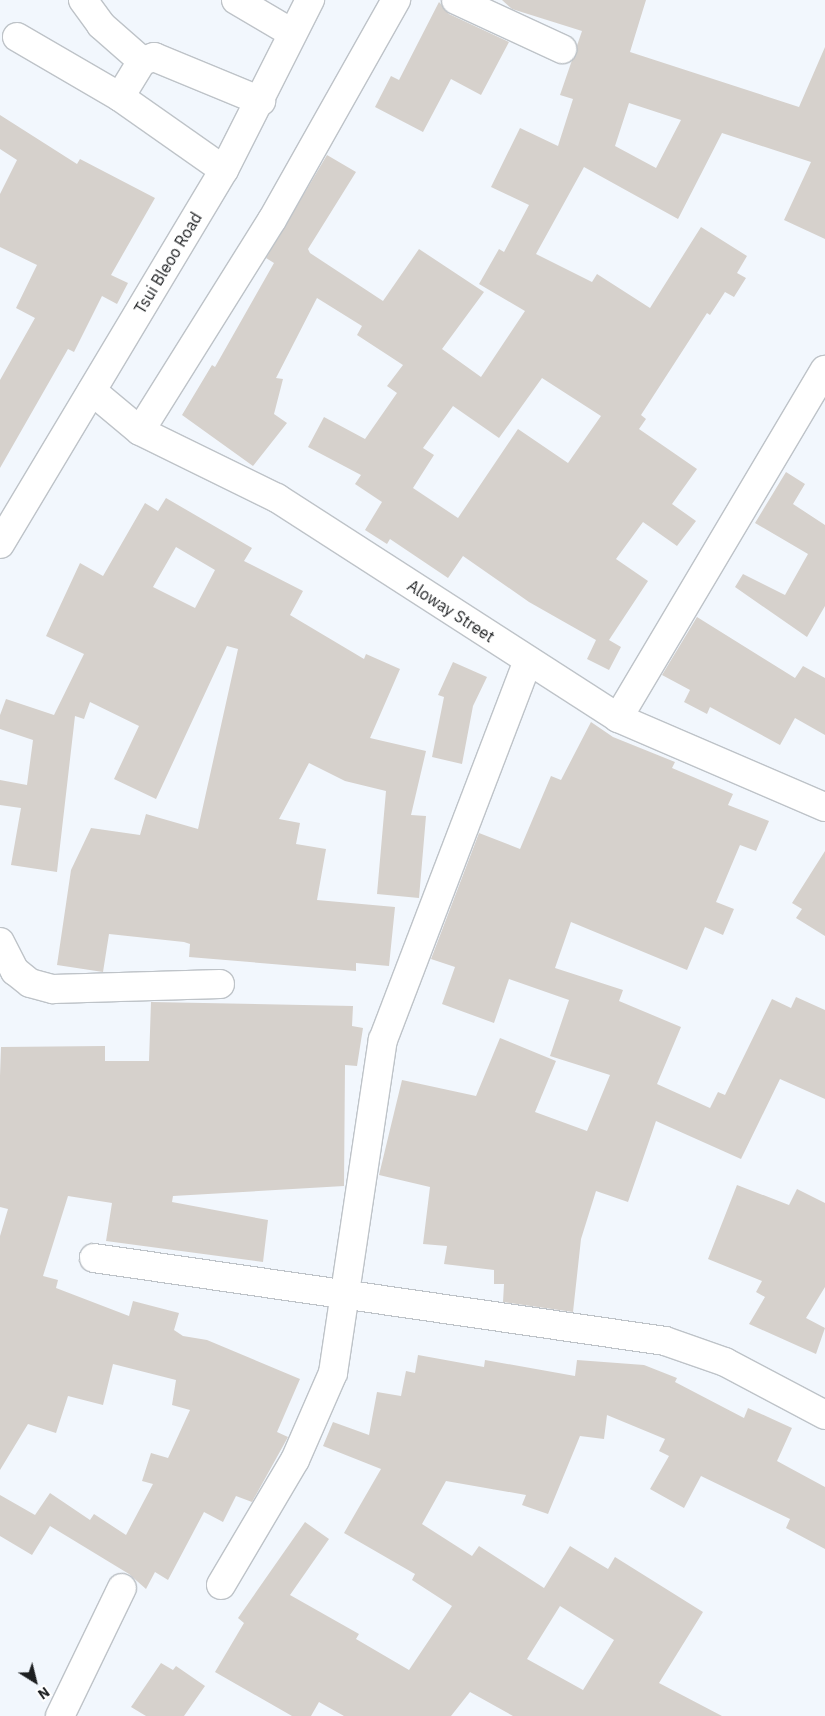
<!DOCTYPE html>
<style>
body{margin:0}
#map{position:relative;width:825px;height:1716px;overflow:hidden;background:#f2f7fd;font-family:"IBM Plex Sans",sans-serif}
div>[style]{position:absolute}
.building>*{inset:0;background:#d6d1cc}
.roads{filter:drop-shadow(1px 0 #bec3c8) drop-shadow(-1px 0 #bec3c8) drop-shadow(0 1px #bec3c8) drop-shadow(0 -1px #bec3c8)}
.minor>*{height:28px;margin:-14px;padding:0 14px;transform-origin:14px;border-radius:14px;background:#fff}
span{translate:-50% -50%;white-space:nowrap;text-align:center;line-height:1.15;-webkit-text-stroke:4px #fff;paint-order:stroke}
.street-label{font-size:16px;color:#1d1f21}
.north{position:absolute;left:10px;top:1656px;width:50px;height:50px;-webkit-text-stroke:4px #fff;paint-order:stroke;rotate:144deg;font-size:14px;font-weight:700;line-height:20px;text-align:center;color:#1d1f21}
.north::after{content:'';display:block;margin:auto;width:18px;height:22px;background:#1d1f21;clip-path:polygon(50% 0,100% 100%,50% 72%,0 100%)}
</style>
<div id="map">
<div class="building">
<div style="clip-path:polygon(evenodd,502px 0,646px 0,630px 52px,799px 107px,825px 47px,825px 239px,784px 220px,811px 162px,722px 133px,678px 219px,584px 167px,536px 254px,592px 282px,597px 274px,650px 308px,701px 227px,747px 256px,737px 273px,746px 278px,734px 297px,725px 292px,710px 315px,707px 313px,641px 415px,646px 419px,639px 429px,697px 469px,672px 504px,696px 521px,677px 546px,643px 522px,616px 559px,648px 581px,609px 640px,621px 647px,609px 670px,587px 659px,596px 640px,529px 602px,463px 556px,448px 578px,390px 539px,387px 544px,365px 530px,382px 502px,355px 484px,361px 475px,308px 447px,324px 417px,365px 439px,397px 393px,387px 386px,403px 365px,357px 335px,362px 326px,317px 298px,276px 378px,283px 379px,274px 414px,287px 423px,253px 466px,182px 415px,212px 365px,215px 367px,274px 263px,266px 258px,327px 155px,356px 172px,308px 249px,310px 253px,383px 301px,419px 249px,484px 292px,442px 349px,481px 377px,525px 311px,479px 284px,499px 249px,504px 252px,529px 205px,491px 187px,520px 128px,558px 146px,573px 99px,560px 95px,582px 31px,512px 9px,502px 0,629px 103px,681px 120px,656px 168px,615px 146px,629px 103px,502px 0,542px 378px,601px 416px,568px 463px,518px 429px,458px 518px,413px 488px,434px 455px,423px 448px,453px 406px,499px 438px,542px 378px)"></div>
<div style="clip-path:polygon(439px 2px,449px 14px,509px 42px,481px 95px,451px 79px,423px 132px,375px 107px,391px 76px,399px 80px)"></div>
<div style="clip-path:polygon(0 115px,77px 164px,80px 159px,155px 198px,111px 275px,128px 283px,117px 304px,102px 296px,74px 352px,68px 349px,0 468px,0 380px,35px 318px,16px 308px,37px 265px,0 247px,0 194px,17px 160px,0 149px)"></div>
<div style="clip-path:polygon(786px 472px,805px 484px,793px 504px,825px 525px,825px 606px,807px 637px,735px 587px,743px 574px,785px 595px,808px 554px,755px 523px)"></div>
<div style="clip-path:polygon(evenodd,166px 498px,252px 548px,244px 561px,303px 591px,290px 615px,364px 659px,366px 654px,400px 669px,370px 738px,426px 751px,411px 815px,426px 816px,419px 898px,377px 894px,386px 791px,345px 781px,309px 763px,279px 819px,300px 823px,296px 844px,326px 849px,317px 900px,395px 907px,389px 966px,356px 963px,356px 971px,189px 957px,190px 944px,184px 942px,109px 934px,103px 972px,57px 965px,71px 870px,91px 828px,140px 835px,146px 814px,198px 829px,238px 649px,227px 646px,156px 799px,114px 779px,139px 726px,90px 702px,84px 719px,75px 716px,57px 872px,11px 865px,21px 808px,0 805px,0 780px,27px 785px,33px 740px,0 729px,0 715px,6px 699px,54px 715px,84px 654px,46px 636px,80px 563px,103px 576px,145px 503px,158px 511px,166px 498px,176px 547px,215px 570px,195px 608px,153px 587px,176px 547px)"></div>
<div style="clip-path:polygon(697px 617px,795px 678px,803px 666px,825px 678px,825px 735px,795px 718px,780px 745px,710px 707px,707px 714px,684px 702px,690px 690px,662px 675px)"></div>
<div style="clip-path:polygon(453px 662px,487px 677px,473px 706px,462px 764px,432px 757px,444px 697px,438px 695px)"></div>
<div style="clip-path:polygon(591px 722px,613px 737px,675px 762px,672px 768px,733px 794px,728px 805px,769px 821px,756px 851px,740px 845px,716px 902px,734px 909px,723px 935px,705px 927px,687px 970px,571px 922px,555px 968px,623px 990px,619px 1001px,681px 1027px,657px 1084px,710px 1108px,718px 1092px,725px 1095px,772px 999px,791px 1008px,796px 997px,825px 1010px,825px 1099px,780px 1079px,741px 1159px,656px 1121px,628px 1202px,596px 1191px,581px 1239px,573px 1312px,503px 1302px,504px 1284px,494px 1284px,494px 1270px,444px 1264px,447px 1246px,423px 1244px,430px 1187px,379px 1175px,402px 1080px,476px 1096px,500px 1038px,556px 1061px,535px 1112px,587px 1131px,610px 1075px,550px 1056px,569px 1000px,509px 979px,494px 1023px,442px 1004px,455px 967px,431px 959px,479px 833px,520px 849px,551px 776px,561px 780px)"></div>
<div style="clip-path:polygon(825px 851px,825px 936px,796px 918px,802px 909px,792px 903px)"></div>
<div style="clip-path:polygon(151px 1002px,353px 1006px,352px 1026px,363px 1028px,357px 1066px,345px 1065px,344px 1186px,173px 1196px,172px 1202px,268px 1220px,263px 1262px,106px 1241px,112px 1203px,68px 1196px,43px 1276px,58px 1280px,56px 1288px,129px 1316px,133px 1301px,179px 1313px,174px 1330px,183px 1336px,207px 1340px,300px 1379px,277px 1432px,288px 1437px,252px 1502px,236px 1496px,223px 1522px,204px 1512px,168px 1580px,155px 1572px,146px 1589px,129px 1574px,50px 1526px,32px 1555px,0 1536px,0 1495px,35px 1515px,50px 1493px,90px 1520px,94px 1514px,126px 1535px,153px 1484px,142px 1481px,151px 1453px,168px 1458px,190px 1410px,172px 1405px,176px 1380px,113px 1364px,103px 1405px,68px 1396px,56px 1433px,28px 1424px,0 1470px,0 1236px,8px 1209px,0 1207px,0 1076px,1px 1047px,105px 1046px,105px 1061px,149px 1061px)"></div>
<div style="clip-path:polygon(737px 1185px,789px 1205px,797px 1189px,825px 1203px,825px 1287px,806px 1318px,825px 1328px,816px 1354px,749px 1324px,765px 1297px,756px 1292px,762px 1281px,708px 1259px)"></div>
<div style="clip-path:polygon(evenodd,418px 1355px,484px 1367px,485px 1360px,575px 1376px,577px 1360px,644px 1365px,677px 1378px,675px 1382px,744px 1418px,748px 1408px,792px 1428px,777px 1461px,825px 1487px,825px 1549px,786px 1528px,790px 1519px,701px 1476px,684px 1508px,650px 1489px,669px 1456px,659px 1451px,665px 1439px,607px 1415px,604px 1439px,580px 1436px,548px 1514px,522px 1505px,526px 1495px,446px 1481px,422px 1524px,472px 1556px,479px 1546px,544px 1588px,570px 1546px,608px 1569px,615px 1557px,703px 1612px,659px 1683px,722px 1716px,513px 1716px,470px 1692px,451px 1716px,344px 1716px,319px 1702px,311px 1716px,292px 1716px,215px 1672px,244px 1623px,238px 1618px,305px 1522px,329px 1539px,290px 1595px,359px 1634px,356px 1639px,409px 1670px,452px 1606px,412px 1580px,415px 1574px,344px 1533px,381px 1469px,323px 1446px,333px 1422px,369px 1435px,377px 1392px,401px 1396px,406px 1371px,415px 1373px,418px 1355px,560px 1606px,614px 1640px,583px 1690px,527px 1659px,560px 1606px)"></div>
<div style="clip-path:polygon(161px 1663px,173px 1670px,176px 1666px,205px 1686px,184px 1716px,146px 1716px,131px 1707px)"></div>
</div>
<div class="roads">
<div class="minor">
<div style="left:83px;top:0;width:31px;rotate:54deg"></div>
<div style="left:101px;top:25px;width:55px;rotate:41.3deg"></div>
<div style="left:236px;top:0;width:65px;rotate:30.5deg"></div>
<div style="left:456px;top:0;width:117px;rotate:24.8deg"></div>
<div style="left:17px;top:37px;width:119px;rotate:30.2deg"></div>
<div style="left:120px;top:97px;width:127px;rotate:35.1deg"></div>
<div style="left:120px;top:97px;width:42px;rotate:-58.6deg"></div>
<div style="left:142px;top:61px;width:13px;rotate:-18deg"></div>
<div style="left:154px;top:57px;width:116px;rotate:22.4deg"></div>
<div style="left:92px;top:391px;width:62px;rotate:39.8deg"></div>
<div style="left:140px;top:431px;width:153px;rotate:26.1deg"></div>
<div style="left:277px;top:498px;width:406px;rotate:32.8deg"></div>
<div style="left:618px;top:718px;width:225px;rotate:23.3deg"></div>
<div style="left:140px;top:431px;width:249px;rotate:-58deg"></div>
<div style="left:272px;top:220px;width:253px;rotate:-60.6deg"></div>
<div style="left:0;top:544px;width:436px;rotate:-59.1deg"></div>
<div style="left:224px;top:170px;width:191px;rotate:-63.2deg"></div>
<div style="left:618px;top:718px;width:405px;rotate:-59.3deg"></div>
<div style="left:0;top:942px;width:33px;rotate:63deg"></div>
<div style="left:15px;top:971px;width:19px;rotate:39deg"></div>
<div style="left:30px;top:983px;width:24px;rotate:15deg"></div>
<div style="left:53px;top:989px;width:167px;rotate:-1.7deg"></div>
<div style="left:94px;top:1258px;width:577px;rotate:8.27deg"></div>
<div style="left:665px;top:1341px;width:64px;rotate:19.3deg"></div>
<div style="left:725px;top:1362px;width:113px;rotate:27.9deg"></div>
<div style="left:221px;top:1585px;width:145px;rotate:-59.4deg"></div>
<div style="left:295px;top:1460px;width:95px;rotate:-66.4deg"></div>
<div style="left:333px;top:1373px;width:337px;rotate:-81.5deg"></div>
<div style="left:383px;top:1040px;width:406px;rotate:-69.1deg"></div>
<div style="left:60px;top:1716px;width:142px;rotate:-64.2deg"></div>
</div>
</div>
<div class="street-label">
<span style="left:168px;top:263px;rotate:-59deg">Tsui Bleoo Road</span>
<span style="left:451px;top:611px;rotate:33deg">Aloway Street</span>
</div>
<div class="north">N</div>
</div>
